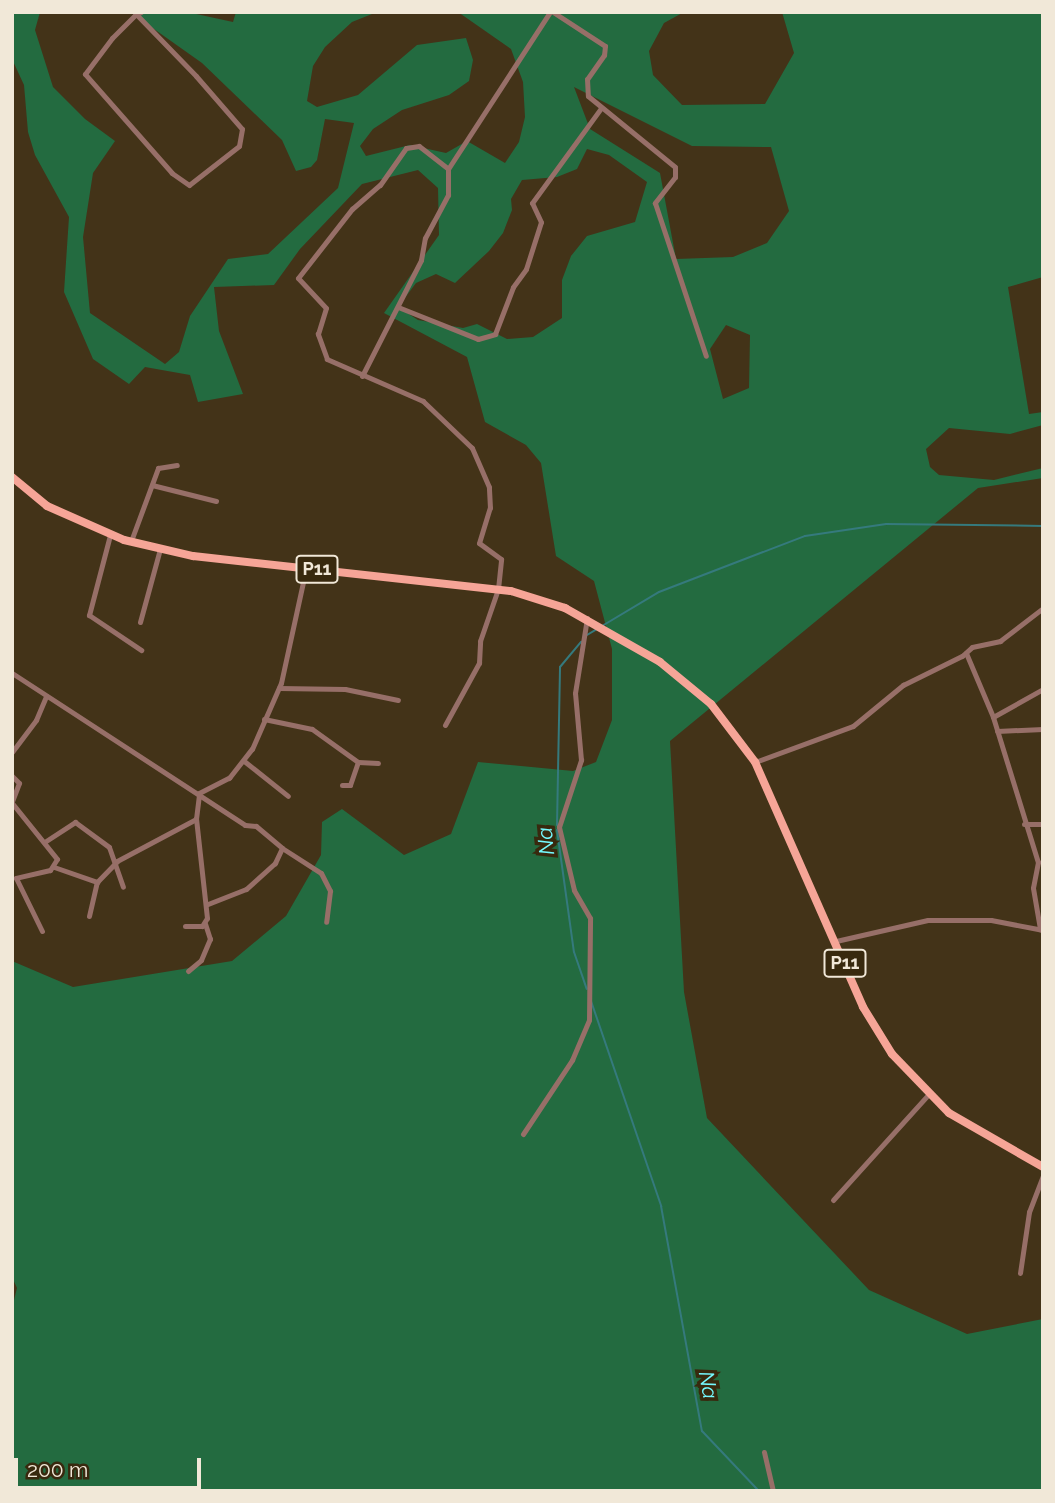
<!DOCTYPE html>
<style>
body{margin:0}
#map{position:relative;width:1055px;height:1503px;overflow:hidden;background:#433318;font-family:Raleway,sans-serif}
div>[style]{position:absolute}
.green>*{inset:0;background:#236b40}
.stream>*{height:2px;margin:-1px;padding:0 1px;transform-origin:1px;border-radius:1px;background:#357a7d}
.minor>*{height:5px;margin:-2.5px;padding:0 2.5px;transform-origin:2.5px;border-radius:2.5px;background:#976f68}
.primary>*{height:8px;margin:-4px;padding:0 4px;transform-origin:4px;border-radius:4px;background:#f6a597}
span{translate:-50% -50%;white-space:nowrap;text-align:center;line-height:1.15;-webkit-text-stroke:7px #38290e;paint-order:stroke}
.shield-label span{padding:2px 5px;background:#38290e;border:2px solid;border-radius:5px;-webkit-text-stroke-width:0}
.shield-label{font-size:18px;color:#f1e8d8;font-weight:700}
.water-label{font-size:21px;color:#75f9fe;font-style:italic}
.frame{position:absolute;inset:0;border:14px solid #f1e8d8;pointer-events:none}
.scale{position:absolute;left:14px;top:1458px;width:187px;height:32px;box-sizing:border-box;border:4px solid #f1e8d8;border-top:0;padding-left:9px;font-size:21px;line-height:24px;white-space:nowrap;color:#f1e8d8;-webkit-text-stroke:5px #38290e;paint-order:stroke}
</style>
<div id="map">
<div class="green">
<div style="clip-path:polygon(evenodd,12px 12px,40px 12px,35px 30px,53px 87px,85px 119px,115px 141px,93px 173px,83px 237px,90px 313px,165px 364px,179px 352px,190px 316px,228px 259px,268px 254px,338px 188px,354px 123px,325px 119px,317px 160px,311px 167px,296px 171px,282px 140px,202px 63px,130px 12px,187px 12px,233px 22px,236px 12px,377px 12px,352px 22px,325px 47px,313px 66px,307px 101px,317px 107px,358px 95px,417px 45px,466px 38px,473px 60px,469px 81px,449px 95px,402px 110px,373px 129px,360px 146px,366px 156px,410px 145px,446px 153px,467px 141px,505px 163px,519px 142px,525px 117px,523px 82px,511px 49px,458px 12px,684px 12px,664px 23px,649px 51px,653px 75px,682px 105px,765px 104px,794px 53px,782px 12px,1043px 12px,1043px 277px,1008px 287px,1029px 414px,1043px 412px,1043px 425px,1010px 434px,949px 428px,926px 449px,930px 467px,939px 475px,994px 480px,1043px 468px,1043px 478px,978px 488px,670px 741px,684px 992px,707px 1118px,869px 1290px,967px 1334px,1043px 1319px,1043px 1491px,12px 1491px,12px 1308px,17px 1288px,12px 1277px,12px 961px,73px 987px,232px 961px,286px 916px,321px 855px,322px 822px,342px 809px,404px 855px,451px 834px,478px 762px,573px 771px,596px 762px,612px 720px,612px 649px,594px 581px,556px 556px,541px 463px,526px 445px,485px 422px,467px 357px,384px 313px,439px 235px,438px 188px,418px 170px,362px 184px,300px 249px,274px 285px,214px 287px,219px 331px,243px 394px,198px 402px,190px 375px,145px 367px,129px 384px,93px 359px,64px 292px,69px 217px,35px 155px,28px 132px,24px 85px,12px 59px,12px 12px,574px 87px,692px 146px,771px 147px,789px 211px,767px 243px,733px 257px,676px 259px,660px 173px,590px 129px,574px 87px,12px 12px,587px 149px,609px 155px,647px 182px,635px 222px,587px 236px,571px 256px,562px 280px,562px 318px,533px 337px,507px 339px,477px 324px,463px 328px,418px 320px,398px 307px,416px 283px,436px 274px,455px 283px,489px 251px,503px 233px,512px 210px,511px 199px,522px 180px,557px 177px,577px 169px,587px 149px,12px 12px,726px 325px,750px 335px,749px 388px,723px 399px,710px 349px,726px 325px)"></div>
</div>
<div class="stream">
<div style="left:602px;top:626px;width:66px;rotate:-30.8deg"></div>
<div style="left:659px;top:592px;width:156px;rotate:-21deg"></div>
<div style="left:805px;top:536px;width:82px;rotate:-8.4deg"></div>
<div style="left:886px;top:524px;width:157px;rotate:0.7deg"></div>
<div style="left:587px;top:635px;width:12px;rotate:-31deg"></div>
<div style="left:557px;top:825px;width:158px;rotate:-88.9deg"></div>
<div style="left:560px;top:667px;width:33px;rotate:-50deg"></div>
<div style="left:557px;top:830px;width:123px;rotate:82.1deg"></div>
<div style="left:574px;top:952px;width:39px;rotate:71deg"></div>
<div style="left:591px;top:1001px;width:217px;rotate:71.1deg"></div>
<div style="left:661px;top:1206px;width:229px;rotate:79.7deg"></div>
<div style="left:702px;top:1431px;width:83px;rotate:46.5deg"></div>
</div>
<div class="minor">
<div style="left:135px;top:12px;width:2px;rotate:63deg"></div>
<div style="left:136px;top:14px;width:86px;rotate:45.9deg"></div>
<div style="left:196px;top:76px;width:70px;rotate:49deg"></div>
<div style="left:242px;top:129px;width:17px;rotate:100deg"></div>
<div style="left:239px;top:146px;width:63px;rotate:142deg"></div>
<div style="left:189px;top:185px;width:21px;rotate:-145deg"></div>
<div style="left:172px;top:173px;width:132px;rotate:-131.3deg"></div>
<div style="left:85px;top:74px;width:45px;rotate:-53.1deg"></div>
<div style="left:112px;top:38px;width:34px;rotate:-45deg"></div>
<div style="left:136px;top:14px;width:5px;rotate:-22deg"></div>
<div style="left:553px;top:12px;width:62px;rotate:33.2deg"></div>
<div style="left:605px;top:46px;width:9px;rotate:96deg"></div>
<div style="left:604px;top:55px;width:29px;rotate:125deg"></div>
<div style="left:587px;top:79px;width:17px;rotate:87deg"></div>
<div style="left:588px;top:96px;width:112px;rotate:39.2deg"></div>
<div style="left:675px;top:167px;width:10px;rotate:90deg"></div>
<div style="left:675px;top:177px;width:33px;rotate:128deg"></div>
<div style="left:655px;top:203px;width:161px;rotate:71.6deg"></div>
<div style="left:398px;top:307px;width:86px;rotate:21.8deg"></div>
<div style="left:478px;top:339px;width:18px;rotate:-16deg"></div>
<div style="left:495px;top:334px;width:50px;rotate:-69deg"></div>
<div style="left:513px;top:287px;width:22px;rotate:-54deg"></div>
<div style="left:526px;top:269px;width:49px;rotate:-72.3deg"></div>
<div style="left:541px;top:222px;width:21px;rotate:-115deg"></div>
<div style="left:532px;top:203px;width:117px;rotate:-54deg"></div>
<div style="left:362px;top:376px;width:130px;rotate:-63deg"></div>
<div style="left:421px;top:260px;width:22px;rotate:-80deg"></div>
<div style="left:425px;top:238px;width:49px;rotate:-61.9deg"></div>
<div style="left:448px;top:195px;width:26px;rotate:-90deg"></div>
<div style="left:448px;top:169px;width:187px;rotate:-57deg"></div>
<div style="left:152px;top:485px;width:66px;rotate:14deg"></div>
<div style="left:110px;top:535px;width:83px;rotate:104.7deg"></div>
<div style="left:89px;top:615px;width:63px;rotate:33.9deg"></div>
<div style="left:131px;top:541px;width:78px;rotate:-69.7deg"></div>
<div style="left:158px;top:468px;width:19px;rotate:-9deg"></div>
<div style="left:140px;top:622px;width:76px;rotate:-74.7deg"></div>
<div style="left:966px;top:653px;width:69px;rotate:67.1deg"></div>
<div style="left:993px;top:717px;width:152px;rotate:72.8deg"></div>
<div style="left:1038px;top:862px;width:26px;rotate:101deg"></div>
<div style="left:1033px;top:888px;width:42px;rotate:80.3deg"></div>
<div style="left:12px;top:673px;width:278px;rotate:33.1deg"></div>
<div style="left:245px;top:825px;width:11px;rotate:5deg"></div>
<div style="left:256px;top:826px;width:34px;rotate:40deg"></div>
<div style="left:282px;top:848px;width:17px;rotate:115deg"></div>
<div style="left:275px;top:863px;width:39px;rotate:138deg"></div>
<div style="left:246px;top:889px;width:41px;rotate:158.5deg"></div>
<div style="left:279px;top:688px;width:66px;rotate:0.9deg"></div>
<div style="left:345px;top:689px;width:54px;rotate:11.7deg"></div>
<div style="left:993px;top:717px;width:57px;rotate:-29.2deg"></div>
<div style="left:264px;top:719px;width:49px;rotate:11.8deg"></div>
<div style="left:312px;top:729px;width:57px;rotate:35.7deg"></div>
<div style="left:358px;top:762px;width:20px;rotate:3deg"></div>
<div style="left:445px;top:725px;width:71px;rotate:-61.3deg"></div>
<div style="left:479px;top:663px;width:22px;rotate:-87deg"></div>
<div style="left:480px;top:641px;width:55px;rotate:-70.9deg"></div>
<div style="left:498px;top:589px;width:30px;rotate:-84deg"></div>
<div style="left:501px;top:559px;width:27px;rotate:-144deg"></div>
<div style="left:479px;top:543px;width:37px;rotate:-73deg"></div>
<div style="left:490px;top:508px;width:21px;rotate:-93deg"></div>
<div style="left:489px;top:487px;width:43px;rotate:-113.6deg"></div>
<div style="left:472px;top:448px;width:68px;rotate:-136.2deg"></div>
<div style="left:423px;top:401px;width:105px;rotate:-156.4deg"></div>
<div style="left:327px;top:359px;width:27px;rotate:-110deg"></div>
<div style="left:318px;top:334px;width:27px;rotate:-73deg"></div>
<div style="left:326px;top:308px;width:41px;rotate:-133deg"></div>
<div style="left:298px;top:278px;width:88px;rotate:-52deg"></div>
<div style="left:352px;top:209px;width:37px;rotate:-41deg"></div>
<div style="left:380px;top:185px;width:45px;rotate:-54.9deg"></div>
<div style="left:406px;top:148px;width:13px;rotate:-9deg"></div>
<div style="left:419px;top:146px;width:37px;rotate:38deg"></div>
<div style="left:997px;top:731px;width:46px;rotate:-2.5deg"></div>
<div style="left:12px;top:752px;width:40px;rotate:-53deg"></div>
<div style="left:36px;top:720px;width:26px;rotate:-67deg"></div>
<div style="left:244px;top:761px;width:56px;rotate:38.5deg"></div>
<div style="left:755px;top:762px;width:104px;rotate:-20.2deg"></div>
<div style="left:853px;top:726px;width:65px;rotate:-39.4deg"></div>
<div style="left:903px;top:685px;width:66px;rotate:-26.2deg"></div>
<div style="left:962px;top:656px;width:13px;rotate:-42deg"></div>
<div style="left:972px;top:647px;width:29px;rotate:-12deg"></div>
<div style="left:1000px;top:641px;width:54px;rotate:-37.5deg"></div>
<div style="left:12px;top:776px;width:10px;rotate:45deg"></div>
<div style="left:19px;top:783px;width:19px;rotate:111deg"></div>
<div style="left:342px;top:785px;width:8px"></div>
<div style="left:350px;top:785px;width:24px;rotate:-71deg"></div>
<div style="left:199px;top:793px;width:34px;rotate:-27deg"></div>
<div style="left:229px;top:778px;width:37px;rotate:-52deg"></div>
<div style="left:252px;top:749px;width:72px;rotate:-66.3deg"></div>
<div style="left:281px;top:683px;width:118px;rotate:-77.7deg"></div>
<div style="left:12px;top:803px;width:72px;rotate:51.2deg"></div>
<div style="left:57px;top:859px;width:13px;rotate:122deg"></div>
<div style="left:50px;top:870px;width:35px;rotate:167deg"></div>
<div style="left:16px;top:878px;width:59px;rotate:63.9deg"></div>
<div style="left:1024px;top:824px;width:19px"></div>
<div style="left:46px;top:841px;width:35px;rotate:-33deg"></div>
<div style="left:75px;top:822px;width:42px;rotate:36.3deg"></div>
<div style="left:109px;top:847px;width:42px;rotate:70.7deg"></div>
<div style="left:282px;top:848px;width:46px;rotate:32.7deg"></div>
<div style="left:321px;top:873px;width:20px;rotate:63deg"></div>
<div style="left:330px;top:891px;width:31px;rotate:97deg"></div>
<div style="left:54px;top:867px;width:46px;rotate:19.2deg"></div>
<div style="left:89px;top:916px;width:35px;rotate:-77deg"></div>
<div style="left:97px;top:882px;width:29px;rotate:-46deg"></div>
<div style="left:117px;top:861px;width:89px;rotate:-28deg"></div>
<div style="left:185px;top:926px;width:17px"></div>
<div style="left:202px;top:926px;width:9px;rotate:-58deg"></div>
<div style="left:207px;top:918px;width:100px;rotate:-96.3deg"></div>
<div style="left:196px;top:819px;width:26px;rotate:-83deg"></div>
<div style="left:836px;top:941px;width:94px;rotate:-12.9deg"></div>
<div style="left:928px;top:920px;width:63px"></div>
<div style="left:991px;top:920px;width:53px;rotate:10.9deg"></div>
<div style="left:188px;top:971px;width:17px;rotate:-40deg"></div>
<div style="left:201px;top:960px;width:23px;rotate:-67deg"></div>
<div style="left:210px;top:939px;width:16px;rotate:-108deg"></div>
<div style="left:523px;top:1134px;width:89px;rotate:-56.5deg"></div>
<div style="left:572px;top:1060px;width:43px;rotate:-67deg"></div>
<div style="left:589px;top:1020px;width:102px;rotate:-89.4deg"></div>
<div style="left:590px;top:918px;width:32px;rotate:-120deg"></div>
<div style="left:574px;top:890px;width:65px;rotate:-103.4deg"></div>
<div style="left:559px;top:827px;width:71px;rotate:-71.8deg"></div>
<div style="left:581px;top:760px;width:67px;rotate:-95.1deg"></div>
<div style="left:575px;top:693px;width:76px;rotate:-80.9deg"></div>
<div style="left:833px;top:1200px;width:142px;rotate:-47.9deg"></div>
<div style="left:1020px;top:1273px;width:62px;rotate:-81.6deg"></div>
<div style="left:1029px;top:1212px;width:40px;rotate:-69deg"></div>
<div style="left:764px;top:1452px;width:40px;rotate:77deg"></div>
</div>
<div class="primary">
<div style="left:12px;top:477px;width:45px;rotate:39.6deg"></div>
<div style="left:47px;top:506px;width:84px;rotate:23.8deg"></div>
<div style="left:124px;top:540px;width:71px;rotate:13.1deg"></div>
<div style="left:193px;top:556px;width:320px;rotate:6.3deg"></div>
<div style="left:511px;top:591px;width:57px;rotate:17.5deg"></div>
<div style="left:565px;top:608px;width:109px;rotate:29.6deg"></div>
<div style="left:660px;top:662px;width:66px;rotate:39.5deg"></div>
<div style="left:711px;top:704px;width:73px;rotate:52.8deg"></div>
<div style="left:755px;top:762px;width:268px;rotate:66.2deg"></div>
<div style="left:863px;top:1007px;width:55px;rotate:58.3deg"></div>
<div style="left:892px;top:1054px;width:82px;rotate:46deg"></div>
<div style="left:949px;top:1113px;width:108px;rotate:29.9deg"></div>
</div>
<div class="shield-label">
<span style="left:317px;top:569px">P11</span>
<span style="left:845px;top:963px">P11</span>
</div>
<div class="water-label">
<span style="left:546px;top:841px;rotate:-96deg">Na</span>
<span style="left:708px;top:1385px;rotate:80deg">Na</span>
</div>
<div class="frame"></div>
<div class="scale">200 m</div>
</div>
